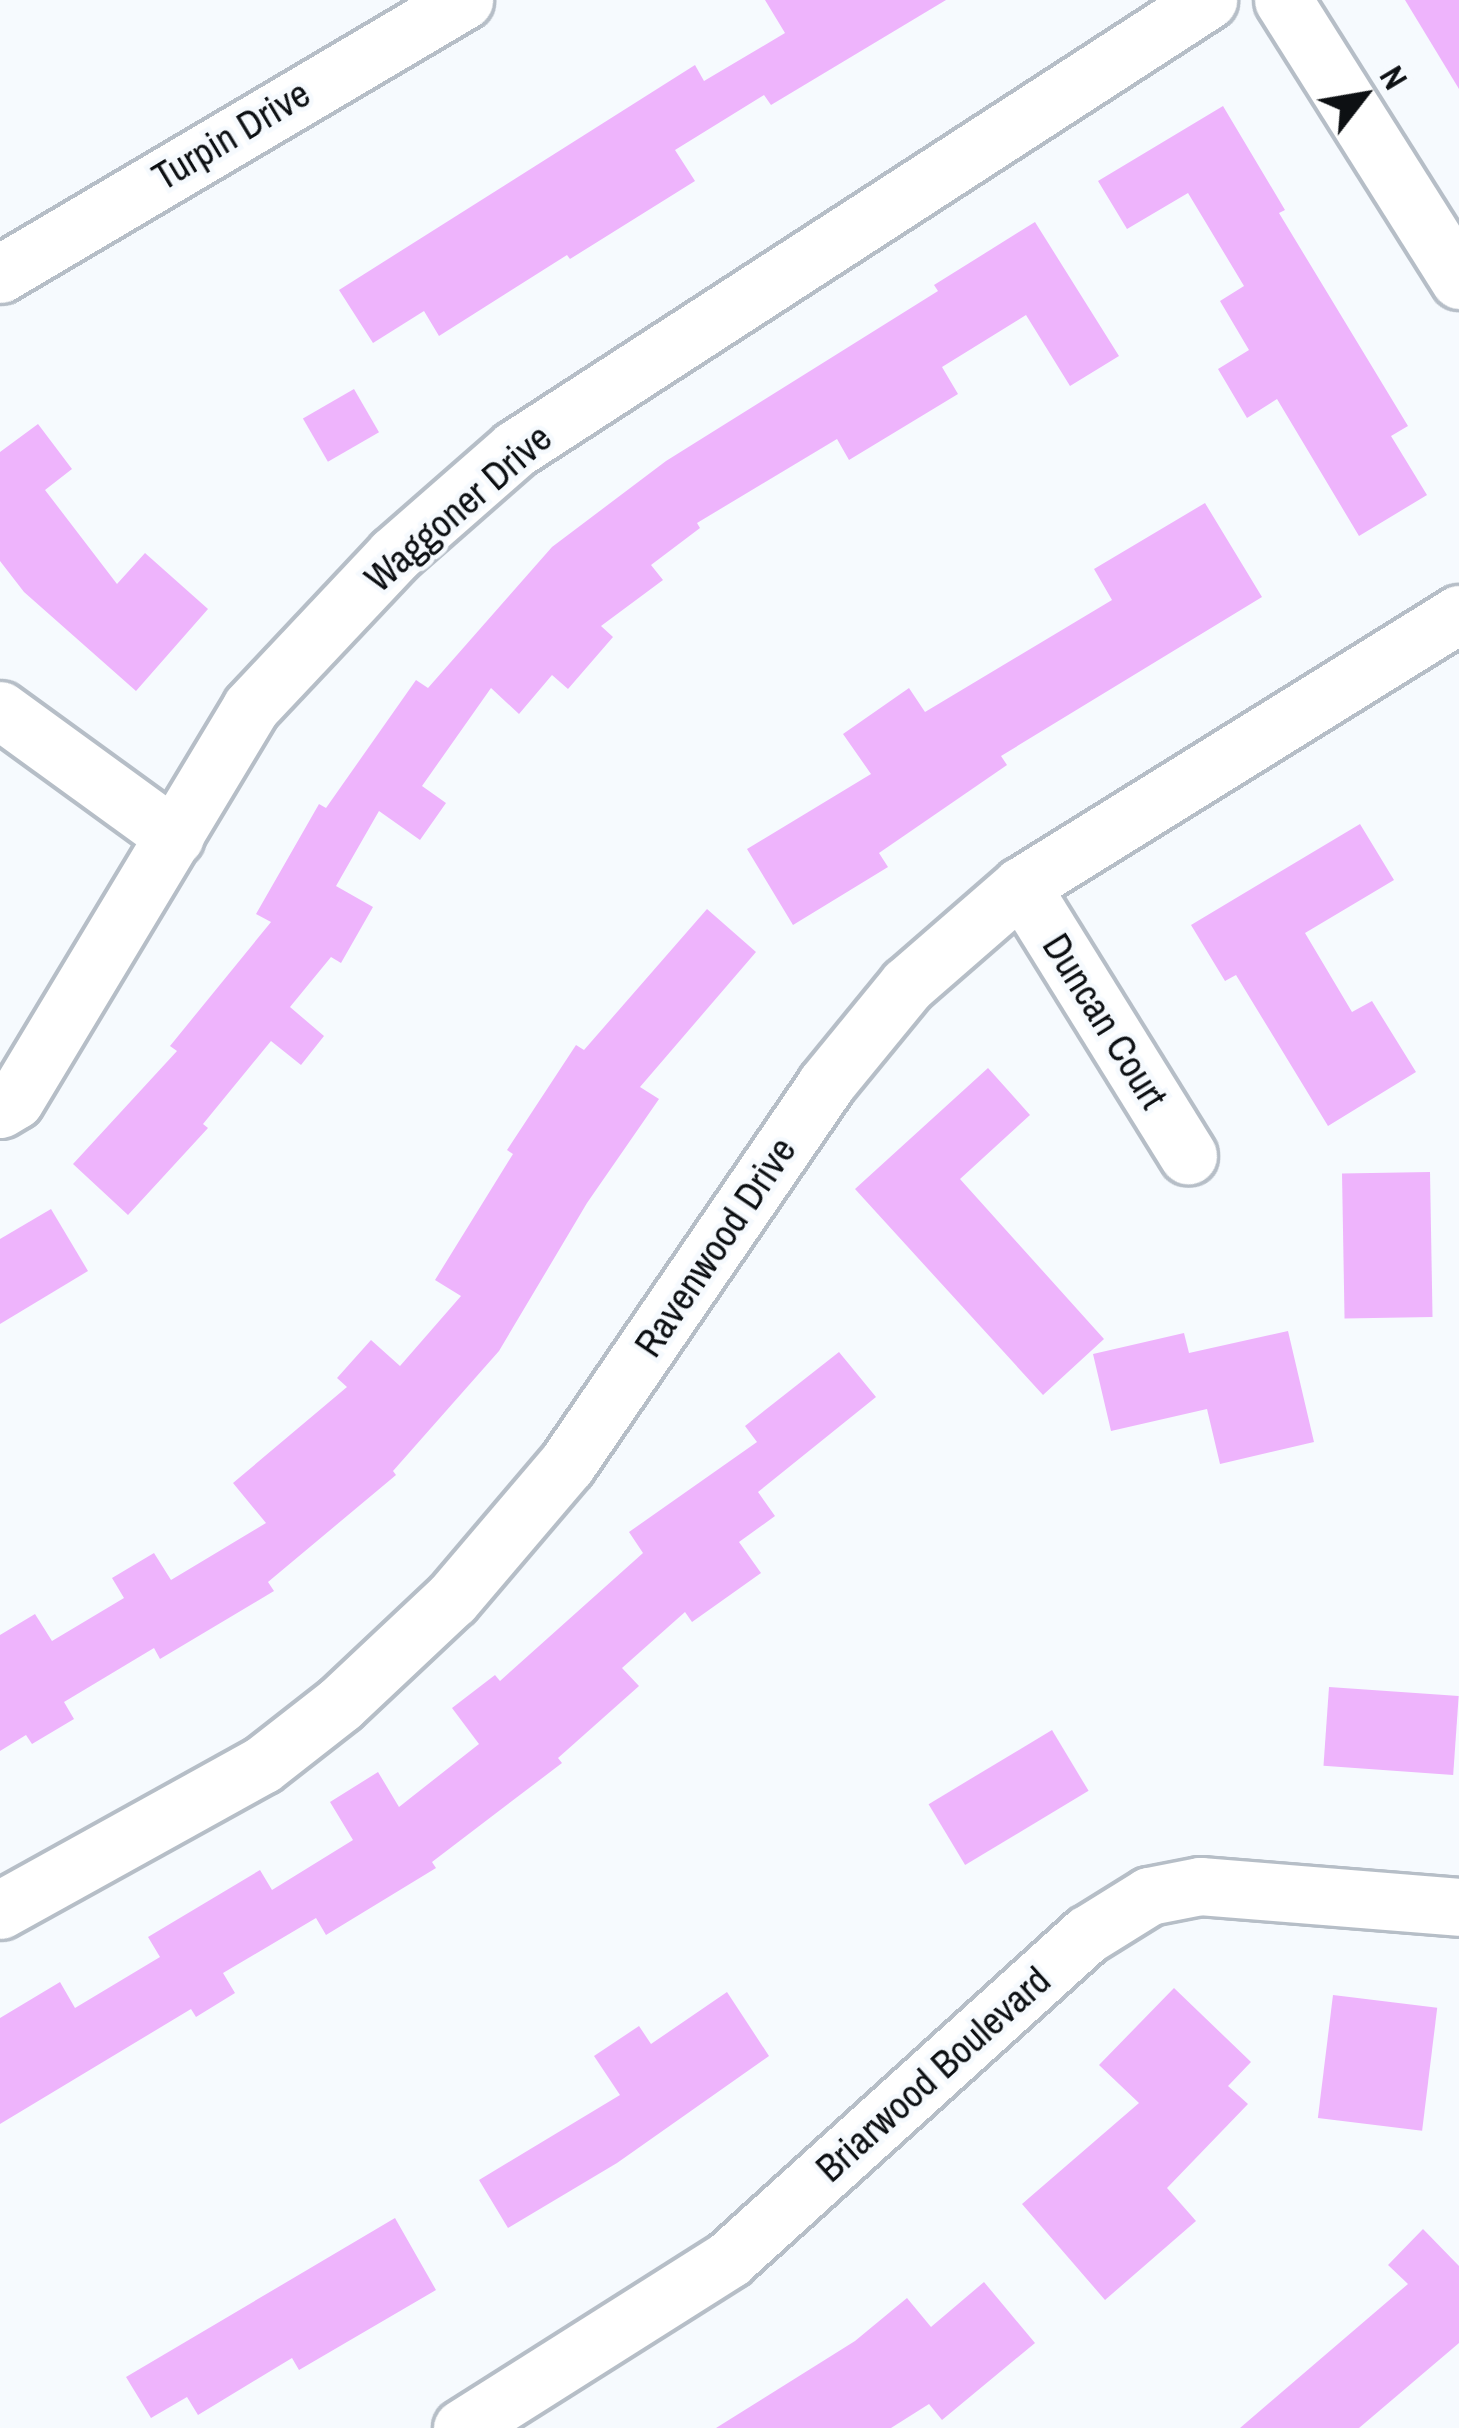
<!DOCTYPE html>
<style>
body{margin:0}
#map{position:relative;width:1459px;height:2428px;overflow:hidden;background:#f6fafe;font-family:"Archivo Narrow",sans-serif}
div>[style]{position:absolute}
.building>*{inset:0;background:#eeb4fc;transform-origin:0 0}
.roads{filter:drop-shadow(3px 0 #b6bec7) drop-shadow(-3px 0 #b6bec7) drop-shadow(0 3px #b6bec7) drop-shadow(0 -3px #b6bec7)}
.street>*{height:57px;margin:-28.5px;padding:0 28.5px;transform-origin:28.5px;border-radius:28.5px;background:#fff}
span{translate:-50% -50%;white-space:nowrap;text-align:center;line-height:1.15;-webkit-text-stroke:9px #f6fafe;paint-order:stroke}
.street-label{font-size:39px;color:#0d1013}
.north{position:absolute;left:1303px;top:36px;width:120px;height:120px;-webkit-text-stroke:9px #f6fafe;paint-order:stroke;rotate:59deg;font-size:33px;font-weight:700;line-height:48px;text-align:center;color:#0d1013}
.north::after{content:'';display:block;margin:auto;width:42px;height:54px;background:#0d1013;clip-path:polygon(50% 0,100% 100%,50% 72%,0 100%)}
</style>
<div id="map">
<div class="building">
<div style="clip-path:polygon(765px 0,946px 0,771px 105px,764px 95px,675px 150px,695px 181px,570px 259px,567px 255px,439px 336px,424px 311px,373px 343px,339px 290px,695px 65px,704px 81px,785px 33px)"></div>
<div style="clip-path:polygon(1405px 0,1459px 0,1459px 89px)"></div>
<div style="clip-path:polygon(1223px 106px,1285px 210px,1279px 213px,1408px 426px,1391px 436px,1427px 495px,1359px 536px,1277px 399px,1247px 418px,1218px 369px,1249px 350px,1220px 301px,1244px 286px,1188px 193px,1127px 229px,1098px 181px)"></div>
<div style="clip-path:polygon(1035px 222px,1119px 356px,1070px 386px,1026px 315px,942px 367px,958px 394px,849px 460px,837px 439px,697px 523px,700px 528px,651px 565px,663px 580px,601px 626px,613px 637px,568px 689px,552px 675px,519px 714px,491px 688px,422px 786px,446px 803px,420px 840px,379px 811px,336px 886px,373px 907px,341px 963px,331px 957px,290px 1007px,324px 1036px,301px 1065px,271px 1041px,203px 1124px,208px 1128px,128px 1215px,73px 1164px,177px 1051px,170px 1046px,271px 922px,256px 914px,319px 804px,326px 808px,416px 680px,428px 688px,552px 547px,666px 461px,938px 291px,934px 285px)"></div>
<div style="left:354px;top:389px;width:50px;height:59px;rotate:60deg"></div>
<div style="clip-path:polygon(38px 424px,72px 469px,45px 490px,117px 584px,145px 553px,208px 609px,136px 691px,24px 592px,0 561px,0 452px)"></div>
<div style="clip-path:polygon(1205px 503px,1262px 597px,1001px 756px,1007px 765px,879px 853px,888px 867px,793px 925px,747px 849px,871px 774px,843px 734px,909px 688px,925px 712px,1112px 600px,1094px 569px)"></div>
<div style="clip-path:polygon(1360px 824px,1394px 880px,1305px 933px,1352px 1012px,1372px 1001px,1416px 1072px,1328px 1126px,1236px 975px,1225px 981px,1191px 925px)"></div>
<div style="clip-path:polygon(707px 909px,756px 952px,640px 1087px,659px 1099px,587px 1203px,499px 1351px,393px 1471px,396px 1475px,268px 1582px,274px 1591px,160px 1659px,154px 1648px,64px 1702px,74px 1719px,32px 1744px,26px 1735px,0 1751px,0 1635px,35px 1614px,52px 1641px,124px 1598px,112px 1578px,154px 1553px,171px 1580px,266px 1523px,233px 1483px,347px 1387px,337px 1378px,371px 1340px,400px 1366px,461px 1296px,435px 1280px,513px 1154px,507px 1150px,576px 1045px,584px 1050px)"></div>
<div style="clip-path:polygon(988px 1068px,1030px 1115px,960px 1179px,1104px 1339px,1043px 1395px,855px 1189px)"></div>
<div style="left:1430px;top:1172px;width:145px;height:88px;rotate:89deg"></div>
<div style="clip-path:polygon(51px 1209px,88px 1271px,0 1324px,0 1239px)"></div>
<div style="clip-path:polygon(1288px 1331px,1314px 1442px,1220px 1464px,1207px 1409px,1111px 1431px,1093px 1354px,1184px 1333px,1189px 1353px)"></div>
<div style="clip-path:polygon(839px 1352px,876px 1397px,758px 1492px,775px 1516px,739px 1542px,761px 1573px,692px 1622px,685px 1612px,622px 1668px,639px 1686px,558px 1758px,562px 1763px,432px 1862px,436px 1868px,326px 1935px,316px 1918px,223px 1973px,235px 1993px,196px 2017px,191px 2009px,0 2124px,0 2018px,60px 1982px,75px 2008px,160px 1957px,148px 1937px,260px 1870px,272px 1890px,353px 1840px,330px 1802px,378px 1772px,399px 1807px,479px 1744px,452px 1708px,495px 1675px,500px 1681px,643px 1553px,629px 1532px,757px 1442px,745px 1426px)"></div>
<div style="left:1329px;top:1687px;width:130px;height:79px;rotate:4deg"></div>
<div style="left:1052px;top:1730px;width:71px;height:144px;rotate:59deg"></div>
<div style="clip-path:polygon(1174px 1988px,1251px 2062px,1228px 2086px,1248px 2104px,1167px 2188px,1196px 2221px,1105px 2300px,1022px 2204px,1139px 2103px,1099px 2065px)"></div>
<div style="clip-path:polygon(727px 1992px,769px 2056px,617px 2163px,508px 2228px,479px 2180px,620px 2095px,594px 2056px,639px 2026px,651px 2044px)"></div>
<div style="left:1333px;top:1995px;width:105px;height:124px;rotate:7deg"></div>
<div style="clip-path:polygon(395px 2218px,436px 2290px,299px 2370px,292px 2358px,198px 2415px,187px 2397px,151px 2418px,126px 2377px)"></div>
<div style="clip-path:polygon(1423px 2229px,1459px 2266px,1459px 2343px,1359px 2428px,1240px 2428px,1408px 2284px,1388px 2265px)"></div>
<div style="clip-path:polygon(984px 2282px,1035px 2343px,942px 2420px,929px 2404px,891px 2428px,716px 2428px,855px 2341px,907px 2298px,931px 2327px)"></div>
</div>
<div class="roads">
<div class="street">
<div style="left:1283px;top:0;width:331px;rotate:57.8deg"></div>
<div style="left:0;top:274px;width:539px;rotate:-30.56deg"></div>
<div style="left:0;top:710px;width:216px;rotate:36deg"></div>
<div style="left:1021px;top:886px;width:317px;rotate:58.2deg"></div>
<div style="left:0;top:1109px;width:17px;rotate:-31deg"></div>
<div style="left:15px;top:1100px;width:458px;rotate:-59deg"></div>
<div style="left:251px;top:707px;width:209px;rotate:-46.7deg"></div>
<div style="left:394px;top:555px;width:161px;rotate:-41.2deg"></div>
<div style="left:515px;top:449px;width:826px;rotate:-32.94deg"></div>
<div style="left:0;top:1910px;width:299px;rotate:-29deg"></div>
<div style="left:262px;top:1765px;width:99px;rotate:-38deg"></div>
<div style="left:340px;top:1704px;width:154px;rotate:-43.2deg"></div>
<div style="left:452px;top:1599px;width:177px;rotate:-49.6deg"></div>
<div style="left:567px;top:1464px;width:460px;rotate:-55.7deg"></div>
<div style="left:826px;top:1084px;width:128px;rotate:-50.7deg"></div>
<div style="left:907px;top:985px;width:151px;rotate:-41deg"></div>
<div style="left:1021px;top:886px;width:516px;rotate:-31.84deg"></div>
<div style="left:462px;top:2428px;width:316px;rotate:-32.3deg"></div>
<div style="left:729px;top:2259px;width:484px;rotate:-42.2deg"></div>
<div style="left:1088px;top:1934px;width:72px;rotate:-31.9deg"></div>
<div style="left:1149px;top:1896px;width:52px;rotate:-11.1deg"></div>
<div style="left:1200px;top:1886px;width:260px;rotate:4.6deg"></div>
</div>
</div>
<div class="street-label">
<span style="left:231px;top:135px;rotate:-31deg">Turpin Drive</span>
<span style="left:458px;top:508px;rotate:-41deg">Waggoner Drive</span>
<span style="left:1105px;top:1021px;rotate:58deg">Duncan Court</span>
<span style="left:715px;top:1247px;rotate:-56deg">Ravenwood Drive</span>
<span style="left:933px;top:2074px;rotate:-42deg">Briarwood Boulevard</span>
</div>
<div class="north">N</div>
</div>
